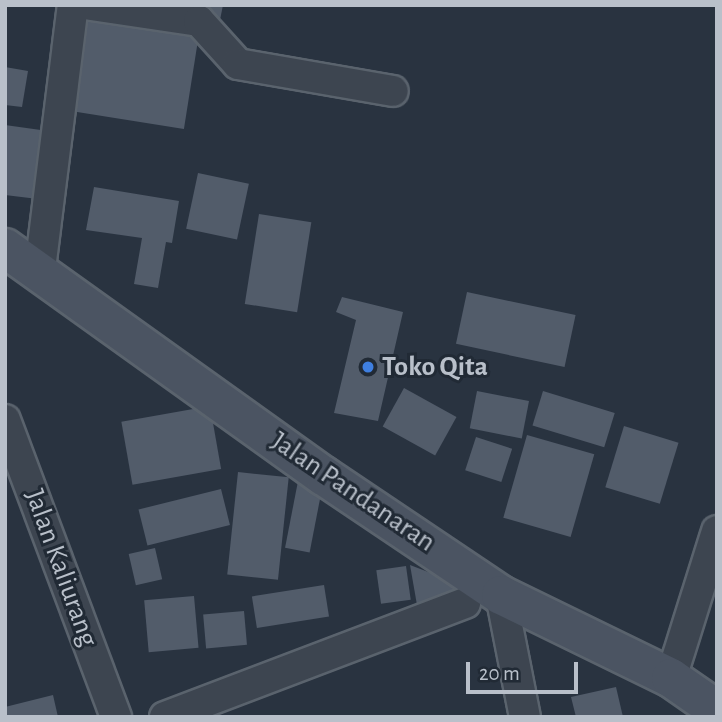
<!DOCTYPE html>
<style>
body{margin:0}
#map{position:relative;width:722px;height:722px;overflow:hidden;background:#293340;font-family:"Alegreya Sans",sans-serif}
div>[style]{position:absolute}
.building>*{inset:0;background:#525c6a;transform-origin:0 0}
.roads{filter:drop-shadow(2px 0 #5a636d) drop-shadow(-2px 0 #5a636d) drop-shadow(0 2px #5a636d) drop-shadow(0 -2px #5a636d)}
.minor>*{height:30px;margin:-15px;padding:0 15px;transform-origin:15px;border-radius:15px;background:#3d4550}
.secondary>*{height:38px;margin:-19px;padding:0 19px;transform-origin:19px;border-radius:19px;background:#4b5462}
.dots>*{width:19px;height:19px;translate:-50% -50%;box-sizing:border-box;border:4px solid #212a35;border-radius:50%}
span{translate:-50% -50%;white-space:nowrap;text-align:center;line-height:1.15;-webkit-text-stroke:6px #212a35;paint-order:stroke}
.poi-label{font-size:28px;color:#b9c0ca;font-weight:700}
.left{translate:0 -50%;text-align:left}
.street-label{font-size:28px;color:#b9c0ca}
.frame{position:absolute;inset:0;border:7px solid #b9c0ca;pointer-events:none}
.scale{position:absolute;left:466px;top:662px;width:112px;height:32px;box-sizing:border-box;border:4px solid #b9c0ca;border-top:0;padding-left:9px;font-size:21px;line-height:24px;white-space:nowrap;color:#b9c0ca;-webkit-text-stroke:5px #212a35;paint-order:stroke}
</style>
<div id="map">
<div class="building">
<div style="clip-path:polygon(143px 5px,223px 5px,220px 20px)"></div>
<div style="left:85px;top:12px;width:116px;height:100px;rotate:9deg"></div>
<div style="clip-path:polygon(5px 67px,28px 71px,22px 107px,5px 105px)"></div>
<div style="clip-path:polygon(5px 125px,55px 132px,46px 200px,5px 195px)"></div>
<div style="left:198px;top:173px;width:52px;height:57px;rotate:12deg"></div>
<div style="clip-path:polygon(94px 187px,179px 201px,172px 243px,166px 242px,158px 288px,134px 284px,142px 238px,86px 230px)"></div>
<div style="left:259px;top:214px;width:53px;height:91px;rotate:9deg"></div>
<div style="left:467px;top:292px;width:111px;height:53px;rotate:12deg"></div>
<div style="clip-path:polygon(342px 297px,403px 312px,378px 421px,334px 413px,356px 320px,336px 312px)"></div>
<div style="left:404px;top:388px;width:60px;height:44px;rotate:29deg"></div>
<div style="left:477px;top:391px;width:53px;height:38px;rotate:11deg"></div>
<div style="left:543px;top:391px;width:75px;height:36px;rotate:17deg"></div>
<div style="left:210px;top:406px;width:64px;height:90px;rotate:80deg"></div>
<div style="left:624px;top:426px;width:57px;height:64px;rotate:17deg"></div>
<div style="left:527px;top:435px;width:70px;height:86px;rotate:16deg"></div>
<div style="left:476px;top:437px;width:38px;height:35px;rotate:18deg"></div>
<div style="left:238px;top:472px;width:51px;height:103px;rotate:6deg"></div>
<div style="left:299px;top:476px;width:25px;height:73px;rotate:11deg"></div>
<div style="left:221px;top:489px;width:37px;height:85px;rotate:76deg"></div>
<div style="left:155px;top:548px;width:32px;height:27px;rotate:77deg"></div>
<div style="clip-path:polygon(410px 565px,483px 593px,417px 605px)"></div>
<div style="left:406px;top:566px;width:34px;height:30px;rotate:82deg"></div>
<div style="left:324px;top:585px;width:32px;height:73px;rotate:81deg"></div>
<div style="left:194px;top:596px;width:52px;height:50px;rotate:85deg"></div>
<div style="left:244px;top:611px;width:34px;height:41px;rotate:85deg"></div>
<div style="clip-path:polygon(616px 687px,623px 717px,576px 717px,571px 697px)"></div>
<div style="clip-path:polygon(53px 695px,58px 717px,5px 717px,5px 707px)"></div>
</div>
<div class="roads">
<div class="minor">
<div style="left:91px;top:5px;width:109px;rotate:8.4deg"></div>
<div style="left:199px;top:21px;width:58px;rotate:47.8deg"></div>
<div style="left:238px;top:64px;width:157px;rotate:9.9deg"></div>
<div style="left:40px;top:269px;width:266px;rotate:-82.9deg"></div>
<div style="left:5px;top:420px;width:317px;rotate:69.5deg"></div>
<div style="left:501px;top:595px;width:124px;rotate:78.9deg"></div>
<div style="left:671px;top:678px;width:154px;rotate:-72.6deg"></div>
<div style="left:165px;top:717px;width:321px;rotate:-20.8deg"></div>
</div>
<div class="secondary">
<div style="left:5px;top:248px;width:392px;rotate:35.6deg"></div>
<div style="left:324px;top:476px;width:213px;rotate:33.9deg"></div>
<div style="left:501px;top:595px;width:189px;rotate:26deg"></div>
<div style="left:671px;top:678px;width:56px;rotate:34.8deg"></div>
</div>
</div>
<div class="dots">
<div style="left:368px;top:367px;background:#3f7fe0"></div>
</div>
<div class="poi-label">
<span class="left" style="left:382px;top:367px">Toko Qita</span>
</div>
<div class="street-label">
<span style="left:353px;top:492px;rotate:34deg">Jalan Pandanaran</span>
<span style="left:61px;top:568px;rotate:70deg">Jalan Kaliurang</span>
</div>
<div class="frame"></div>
<div class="scale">20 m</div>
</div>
